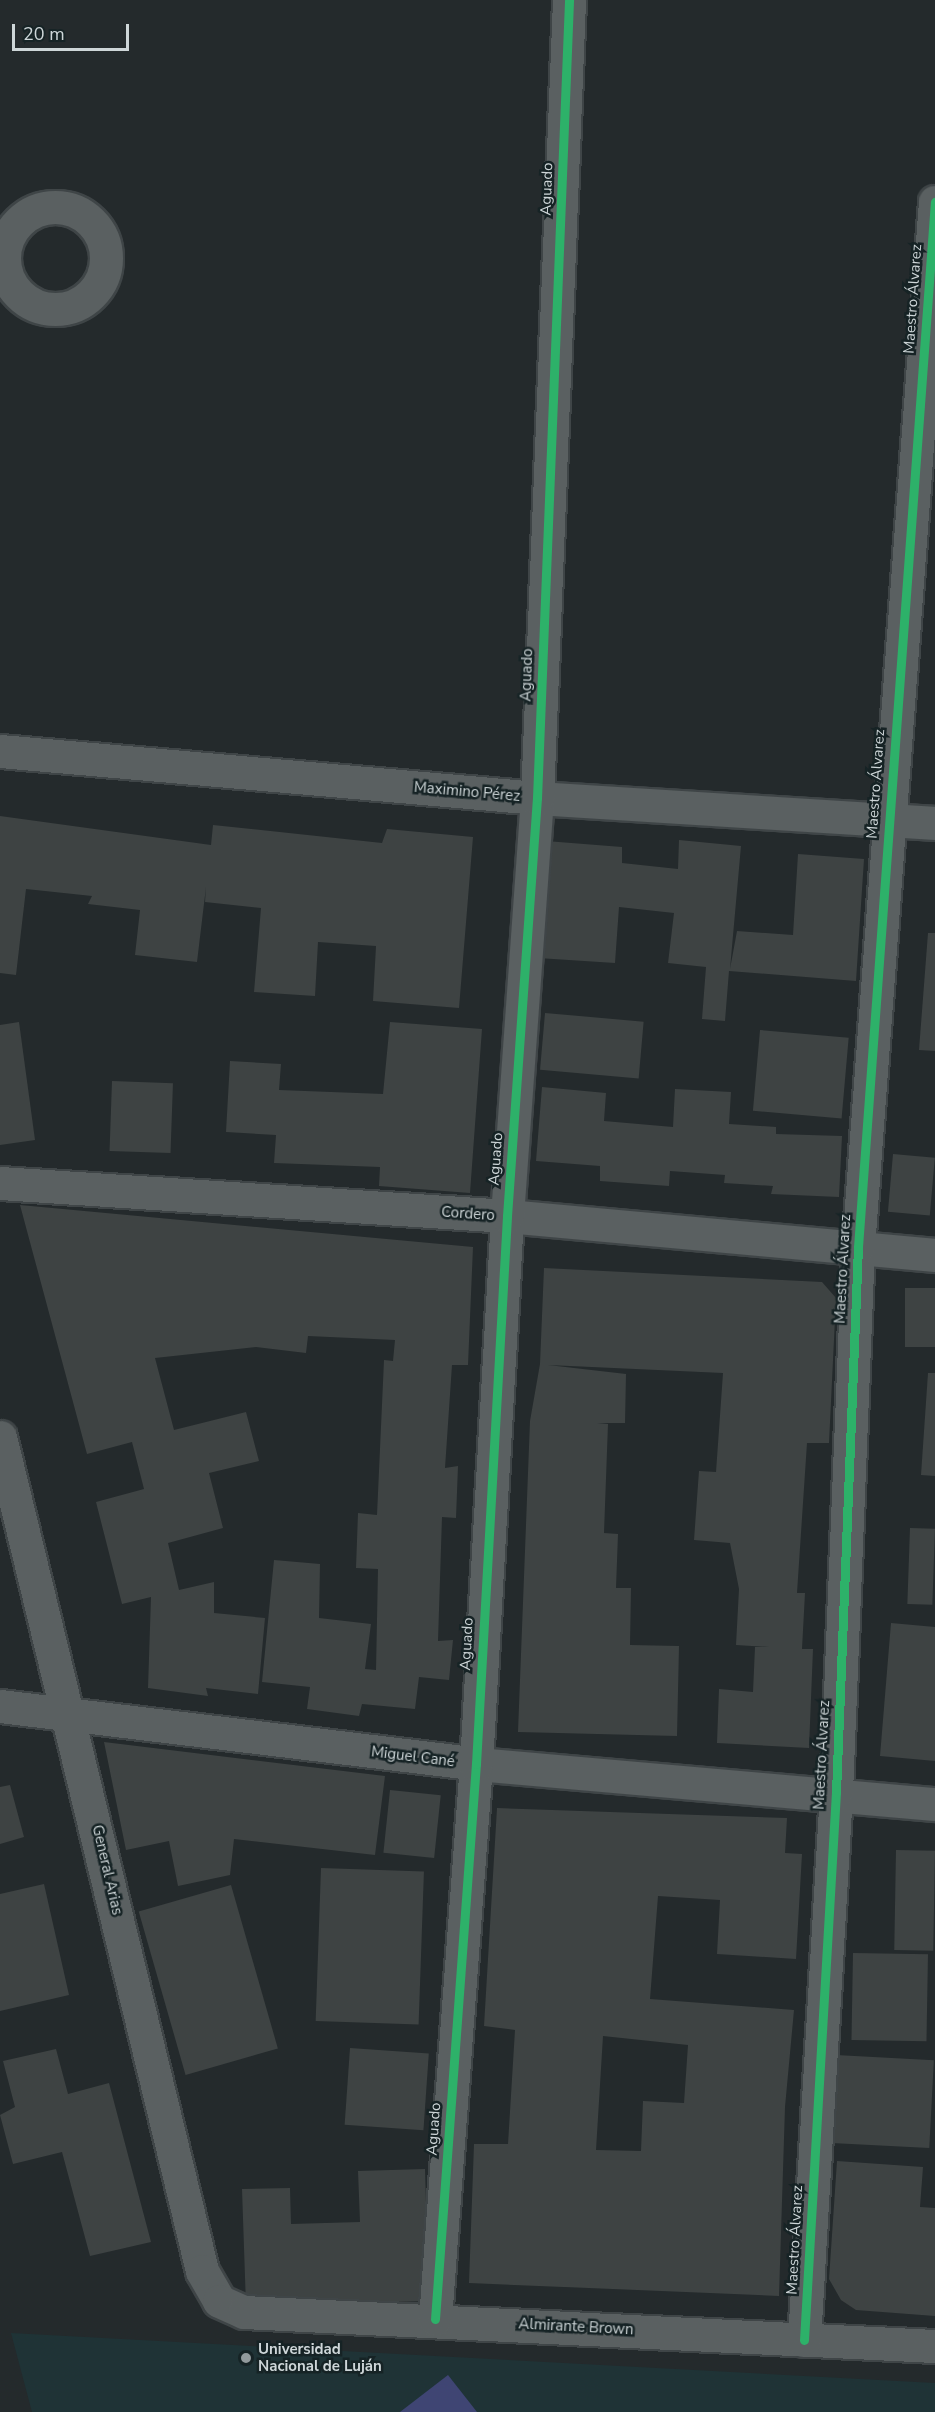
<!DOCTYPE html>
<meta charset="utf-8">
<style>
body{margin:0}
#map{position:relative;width:935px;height:2412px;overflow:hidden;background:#242a2c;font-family:"Nunito Sans",sans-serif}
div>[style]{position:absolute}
.built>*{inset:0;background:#1f3336}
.water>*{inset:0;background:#3f4573}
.building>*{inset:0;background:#3e4343;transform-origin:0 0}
.roads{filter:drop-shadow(2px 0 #3f4547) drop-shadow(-2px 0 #3f4547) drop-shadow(0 2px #3f4547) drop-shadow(0 -2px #3f4547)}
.minor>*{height:33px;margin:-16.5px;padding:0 16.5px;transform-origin:16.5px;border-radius:16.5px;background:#5a6061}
.minor>.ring{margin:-16.5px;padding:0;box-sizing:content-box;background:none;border:33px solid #5a6061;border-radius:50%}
.cycleway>*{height:9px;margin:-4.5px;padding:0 4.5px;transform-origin:4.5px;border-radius:4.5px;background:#2db169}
.dots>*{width:16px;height:16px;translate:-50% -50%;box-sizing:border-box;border:3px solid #162325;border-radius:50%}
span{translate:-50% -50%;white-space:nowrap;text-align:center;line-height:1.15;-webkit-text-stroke:5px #162325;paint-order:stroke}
.street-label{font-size:15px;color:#ced6d8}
.poi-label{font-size:15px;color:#ced6d8;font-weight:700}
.left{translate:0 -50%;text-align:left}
.scale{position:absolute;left:12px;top:24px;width:117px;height:27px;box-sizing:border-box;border:3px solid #ced6d8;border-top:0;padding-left:8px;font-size:18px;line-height:21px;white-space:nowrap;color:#ced6d8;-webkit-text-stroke:4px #162325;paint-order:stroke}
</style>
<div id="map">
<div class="built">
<div style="clip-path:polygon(11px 2333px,935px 2383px,935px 2412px,32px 2412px)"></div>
</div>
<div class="water">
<div style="clip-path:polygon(448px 2375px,477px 2412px,400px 2412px)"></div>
</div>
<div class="building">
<div style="clip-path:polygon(0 816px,211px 845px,213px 825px,382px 843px,387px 829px,473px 837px,459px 1008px,373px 1001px,376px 946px,318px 942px,315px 996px,254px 992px,261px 908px,205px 902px,206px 887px,197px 962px,135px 955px,140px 910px,88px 904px,92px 896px,26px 889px,16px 975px,0 973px)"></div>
<div style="clip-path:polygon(679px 840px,741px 846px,730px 969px,737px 931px,793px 935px,798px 854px,864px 859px,856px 981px,729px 971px,725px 1021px,702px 1019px,706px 967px,668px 963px,674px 913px,619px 907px,615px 963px,538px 958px,546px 841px,622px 847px,622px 872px,622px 863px,678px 869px)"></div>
<div style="clip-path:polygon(928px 933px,935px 933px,935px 1051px,919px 1050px)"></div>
<div style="left:545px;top:1013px;width:99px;height:57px;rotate:5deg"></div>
<div style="clip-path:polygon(19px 1022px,35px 1140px,0 1145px,0 1025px)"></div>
<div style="clip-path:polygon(390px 1022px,482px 1029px,470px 1193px,379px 1186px,380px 1167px,274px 1163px,276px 1135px,226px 1132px,230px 1061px,281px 1064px,279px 1090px,383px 1094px)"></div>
<div style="left:760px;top:1030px;width:89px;height:81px;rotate:5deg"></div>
<div style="left:112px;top:1081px;width:61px;height:70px;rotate:2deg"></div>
<div style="clip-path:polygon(542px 1087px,606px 1093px,604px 1121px,673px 1127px,675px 1089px,731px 1092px,729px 1124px,776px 1127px,776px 1134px,842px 1136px,839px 1197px,771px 1194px,773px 1186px,724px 1183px,725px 1175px,670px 1171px,669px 1186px,600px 1181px,600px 1166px,536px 1161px)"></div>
<div style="left:893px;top:1154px;width:42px;height:58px;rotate:5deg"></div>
<div style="clip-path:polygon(20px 1205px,473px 1247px,468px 1365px,452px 1365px,445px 1468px,458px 1466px,456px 1518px,442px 1517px,438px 1641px,453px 1640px,449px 1680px,419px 1677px,415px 1709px,362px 1704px,359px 1716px,307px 1709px,310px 1687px,262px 1682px,274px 1560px,320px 1564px,319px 1618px,371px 1624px,365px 1669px,376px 1670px,378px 1569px,356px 1568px,358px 1513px,377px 1515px,384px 1360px,393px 1361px,395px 1340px,308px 1336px,306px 1353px,256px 1347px,155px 1358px,174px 1430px,246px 1412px,259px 1461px,209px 1473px,223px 1528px,168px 1543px,179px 1590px,214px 1582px,214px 1613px,265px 1618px,258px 1694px,206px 1688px,208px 1696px,148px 1688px,151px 1597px,122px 1604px,96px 1502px,144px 1489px,132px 1442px,87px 1454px)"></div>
<div style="clip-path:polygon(544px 1268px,822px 1282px,836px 1298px,829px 1443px,807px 1443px,797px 1593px,805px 1593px,802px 1649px,813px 1649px,809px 1748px,717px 1743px,719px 1689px,753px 1692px,755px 1647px,769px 1647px,736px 1645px,739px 1589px,730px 1543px,694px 1540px,699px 1471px,716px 1472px,723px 1373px,548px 1365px,626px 1374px,625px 1423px,597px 1423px,608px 1424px,604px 1533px,618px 1534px,616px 1588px,631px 1588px,630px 1645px,679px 1646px,677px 1736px,518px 1732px,530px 1421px,540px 1364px)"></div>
<div style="left:905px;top:1288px;width:30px;height:59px"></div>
<div style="clip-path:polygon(928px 1373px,935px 1373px,935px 1476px,921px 1475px)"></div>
<div style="left:910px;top:1528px;width:25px;height:76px;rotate:2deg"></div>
<div style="clip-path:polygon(891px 1623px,935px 1627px,935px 1761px,880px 1756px)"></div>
<div style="clip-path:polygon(104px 1742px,385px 1776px,375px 1855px,234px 1839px,230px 1875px,178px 1886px,169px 1841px,126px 1850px)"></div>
<div style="clip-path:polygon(10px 1785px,24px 1837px,0 1844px,0 1787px)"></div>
<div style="left:390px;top:1790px;width:51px;height:63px;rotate:6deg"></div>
<div style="clip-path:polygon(evenodd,497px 1808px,787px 1818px,785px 1853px,802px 1854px,796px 1959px,717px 1954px,720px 1900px,658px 1896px,650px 1999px,794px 2010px,785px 2107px,779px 2296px,469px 2283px,474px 2144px,508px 2144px,515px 2030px,484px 2026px,497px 1808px,603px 2036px,688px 2045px,684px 2103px,643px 2101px,641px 2151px,596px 2150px,603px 2036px)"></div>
<div style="left:896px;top:1850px;width:39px;height:100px;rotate:1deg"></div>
<div style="left:321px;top:1868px;width:103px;height:153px;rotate:2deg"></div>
<div style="clip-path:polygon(44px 1884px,69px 1995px,0 2011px,0 1894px)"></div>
<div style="left:231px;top:1885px;width:170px;height:96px;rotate:74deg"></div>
<div style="left:853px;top:1953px;width:75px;height:87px;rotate:1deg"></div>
<div style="left:350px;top:2048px;width:79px;height:77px;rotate:4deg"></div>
<div style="clip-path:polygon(56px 2049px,68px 2094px,109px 2083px,151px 2242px,90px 2256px,62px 2152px,13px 2164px,0 2115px,15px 2107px,3px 2061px)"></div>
<div style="left:836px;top:2055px;width:98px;height:88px;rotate:3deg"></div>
<div style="clip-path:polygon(837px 2161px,923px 2167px,920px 2207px,935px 2208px,935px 2316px,856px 2310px,841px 2300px,829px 2279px)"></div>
<div style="clip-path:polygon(425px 2169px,429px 2301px,246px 2306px,242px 2189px,290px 2188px,291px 2224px,360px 2222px,358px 2171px)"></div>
</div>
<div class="roads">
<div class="minor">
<div class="ring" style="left:4px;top:207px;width:69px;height:69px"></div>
<div style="left:0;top:751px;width:539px;rotate:5deg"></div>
<div style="left:537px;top:798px;width:399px;rotate:3.6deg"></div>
<div style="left:0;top:1183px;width:508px;rotate:3.72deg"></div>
<div style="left:507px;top:1216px;width:430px;rotate:5.2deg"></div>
<div style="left:0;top:1437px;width:858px;rotate:76.38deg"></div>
<div style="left:202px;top:2271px;width:34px;rotate:60deg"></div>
<div style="left:219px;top:2301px;width:27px;rotate:24deg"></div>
<div style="left:244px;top:2312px;width:692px;rotate:2.82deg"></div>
<div style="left:0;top:1706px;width:480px;rotate:6.9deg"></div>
<div style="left:476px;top:1764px;width:461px;rotate:5deg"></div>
<div style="left:435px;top:2319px;width:557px;rotate:-85.78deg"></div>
<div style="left:476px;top:1764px;width:549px;rotate:-86.76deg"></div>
<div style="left:507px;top:1216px;width:419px;rotate:-85.9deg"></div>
<div style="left:537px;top:798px;width:799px;rotate:-87.7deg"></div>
<div style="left:804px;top:2340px;width:549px;rotate:-86.66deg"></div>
<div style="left:836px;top:1792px;width:545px;rotate:-87.69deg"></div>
<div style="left:858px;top:1247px;width:1048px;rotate:-85.79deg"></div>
</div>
</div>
<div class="cycleway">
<div style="left:435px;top:2319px;width:557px;rotate:-85.78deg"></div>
<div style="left:476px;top:1764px;width:549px;rotate:-86.76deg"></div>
<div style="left:507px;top:1216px;width:419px;rotate:-85.9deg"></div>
<div style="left:537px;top:798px;width:799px;rotate:-87.7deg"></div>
<div style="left:804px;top:2340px;width:549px;rotate:-86.66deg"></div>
<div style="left:836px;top:1792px;width:545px;rotate:-87.69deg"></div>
<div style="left:858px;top:1247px;width:1048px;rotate:-85.79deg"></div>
</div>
<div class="dots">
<div style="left:246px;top:2358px;background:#929a9c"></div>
</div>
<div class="street-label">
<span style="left:547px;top:189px;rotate:-88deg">Aguado</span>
<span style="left:913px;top:299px;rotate:-86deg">Maestro Álvarez</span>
<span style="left:527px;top:675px;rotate:-88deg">Aguado</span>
<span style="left:876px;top:784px;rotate:-86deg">Maestro Álvarez</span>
<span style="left:467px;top:792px;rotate:5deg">Maximino Pérez</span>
<span style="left:496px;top:1159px;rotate:-86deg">Aguado</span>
<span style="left:468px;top:1214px;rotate:4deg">Cordero</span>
<span style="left:843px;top:1269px;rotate:-87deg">Maestro Álvarez</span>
<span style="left:467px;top:1644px;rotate:-87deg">Aguado</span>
<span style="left:822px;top:1755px;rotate:-87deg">Maestro Álvarez</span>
<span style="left:413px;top:1757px;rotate:7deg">Miguel Cané</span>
<span style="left:107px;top:1870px;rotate:77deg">General Arias</span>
<span style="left:434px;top:2129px;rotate:-86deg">Aguado</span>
<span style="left:795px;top:2240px;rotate:-87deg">Maestro Álvarez</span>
<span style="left:576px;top:2327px;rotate:3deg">Almirante Brown</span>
</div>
<div class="poi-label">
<span class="left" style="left:258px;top:2358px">Universidad<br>Nacional de Luján</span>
</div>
<div class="scale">20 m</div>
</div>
